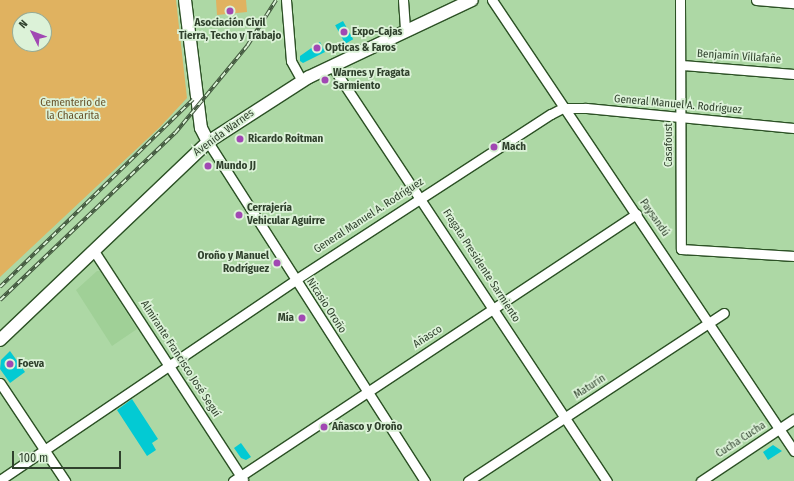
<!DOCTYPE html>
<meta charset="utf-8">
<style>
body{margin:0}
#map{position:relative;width:794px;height:481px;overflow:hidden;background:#add8a5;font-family:"Fira Sans Condensed",sans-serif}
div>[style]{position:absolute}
.built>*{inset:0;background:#a0d097}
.green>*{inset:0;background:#e0b260}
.building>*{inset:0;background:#03cad3;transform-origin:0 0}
.roads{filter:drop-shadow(1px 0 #2c5125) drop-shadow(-1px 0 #2c5125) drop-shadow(0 1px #2c5125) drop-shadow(0 -1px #2c5125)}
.minor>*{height:9px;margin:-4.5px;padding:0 4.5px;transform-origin:4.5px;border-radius:4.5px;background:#fff}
.major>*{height:12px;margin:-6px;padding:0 6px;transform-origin:6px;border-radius:6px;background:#fff}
.rail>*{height:3.5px;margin-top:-1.75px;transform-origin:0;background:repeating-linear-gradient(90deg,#dcf2d8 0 6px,#42573e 0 12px);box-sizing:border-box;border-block:1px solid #42573e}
.dots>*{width:11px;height:11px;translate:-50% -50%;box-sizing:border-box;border:2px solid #dcf2d8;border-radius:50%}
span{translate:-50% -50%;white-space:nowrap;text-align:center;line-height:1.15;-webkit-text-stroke:3.5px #dcf2d8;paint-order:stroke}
.poi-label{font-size:11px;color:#30412d;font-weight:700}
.left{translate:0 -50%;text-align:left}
.right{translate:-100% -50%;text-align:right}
.street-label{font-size:11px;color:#30412d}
.park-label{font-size:11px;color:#68522a}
.north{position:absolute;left:12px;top:12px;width:40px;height:40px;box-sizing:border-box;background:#dcf2d8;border:1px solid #97ab94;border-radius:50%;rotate:312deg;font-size:11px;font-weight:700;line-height:16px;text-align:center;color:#30412d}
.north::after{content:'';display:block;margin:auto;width:14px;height:18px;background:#a148b3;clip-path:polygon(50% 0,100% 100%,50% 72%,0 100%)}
.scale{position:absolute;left:12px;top:451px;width:109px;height:18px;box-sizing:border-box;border:2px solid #30412d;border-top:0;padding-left:5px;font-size:12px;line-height:14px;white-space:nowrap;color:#30412d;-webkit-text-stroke:3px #dcf2d8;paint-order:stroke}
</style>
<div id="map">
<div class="built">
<div style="clip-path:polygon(97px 271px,100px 271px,137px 329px,112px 346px,76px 290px)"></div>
</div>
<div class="green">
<div style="clip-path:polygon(evenodd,0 0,176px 0,187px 98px,160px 127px,0 277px,0 0,20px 20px,44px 20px,44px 44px,20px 44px,20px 20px)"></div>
<div style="clip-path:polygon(216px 0,246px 0,247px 12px,217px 15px)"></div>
</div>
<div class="building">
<div style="left:343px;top:21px;width:21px;height:9px;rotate:61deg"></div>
<div style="clip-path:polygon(320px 42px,325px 52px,303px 63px,300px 61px,300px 56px)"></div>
<div style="clip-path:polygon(10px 351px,25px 372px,10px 383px,0 369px,1px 360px)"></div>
<div style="clip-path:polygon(132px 399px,158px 439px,152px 443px,156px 450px,147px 456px,117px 410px)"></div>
<div style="clip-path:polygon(241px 443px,251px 457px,246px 460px,241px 458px,234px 448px)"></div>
<div style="clip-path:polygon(773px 445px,782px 451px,768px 460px,763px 452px)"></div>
</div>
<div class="roads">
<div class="minor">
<div style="left:286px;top:0;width:61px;rotate:85.3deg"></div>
<div style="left:291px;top:61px;width:23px;rotate:61deg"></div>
<div style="left:403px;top:0;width:31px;rotate:86deg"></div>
<div style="left:492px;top:0;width:543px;rotate:56.19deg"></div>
<div style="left:680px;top:0;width:249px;rotate:89.8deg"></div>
<div style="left:756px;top:0;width:38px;rotate:5deg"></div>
<div style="left:682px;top:65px;width:112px;rotate:4.6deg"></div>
<div style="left:332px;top:66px;width:498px;rotate:56.5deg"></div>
<div style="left:208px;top:142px;width:403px;rotate:57.4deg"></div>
<div style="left:681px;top:249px;width:113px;rotate:3.5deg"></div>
<div style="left:94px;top:251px;width:273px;rotate:56.9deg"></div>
<div style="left:0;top:383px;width:118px;rotate:56.4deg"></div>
<div style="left:0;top:480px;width:356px;rotate:-34.1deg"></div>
<div style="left:295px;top:280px;width:305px;rotate:-33deg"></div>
<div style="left:551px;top:114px;width:13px;rotate:-27deg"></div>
<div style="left:563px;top:108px;width:23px"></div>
<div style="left:586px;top:108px;width:209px;rotate:5.5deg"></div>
<div style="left:233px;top:481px;width:484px;rotate:-33.5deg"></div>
<div style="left:468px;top:481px;width:306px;rotate:-33.3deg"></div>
<div style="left:701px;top:481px;width:112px;rotate:-33.7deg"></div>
</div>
<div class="major">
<div style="left:185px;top:0;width:129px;rotate:82.9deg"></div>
<div style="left:201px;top:128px;width:16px;rotate:63deg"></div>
<div style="left:0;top:340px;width:287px;rotate:-43.6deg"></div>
<div style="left:208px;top:142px;width:120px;rotate:-32.8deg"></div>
<div style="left:309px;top:77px;width:180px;rotate:-25.3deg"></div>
</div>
</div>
<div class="rail">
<div style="left:0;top:287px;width:269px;rotate:-44.2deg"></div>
<div style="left:0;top:300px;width:242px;rotate:-43.7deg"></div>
<div style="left:175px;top:133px;width:113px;rotate:-50.4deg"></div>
<div style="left:247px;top:46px;width:54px;rotate:-57.8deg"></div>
</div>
<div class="dots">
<div style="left:230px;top:11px;background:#a148b3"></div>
<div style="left:344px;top:32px;background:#a148b3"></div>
<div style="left:317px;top:48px;background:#a148b3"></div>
<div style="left:325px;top:80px;background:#a148b3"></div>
<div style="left:240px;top:139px;background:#a148b3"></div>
<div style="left:494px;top:147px;background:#a148b3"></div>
<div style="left:208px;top:166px;background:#a148b3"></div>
<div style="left:239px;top:215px;background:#a148b3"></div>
<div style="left:277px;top:263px;background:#a148b3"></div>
<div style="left:302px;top:318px;background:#a148b3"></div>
<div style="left:10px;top:364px;background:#a148b3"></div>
<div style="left:324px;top:427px;background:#a148b3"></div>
</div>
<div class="poi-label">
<span style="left:230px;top:30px">Asociación Civil<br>Tierra, Techo y Trabajo</span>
<span class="left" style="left:352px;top:32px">Expo-Cajas</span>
<span class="left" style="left:325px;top:48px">Opticas &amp; Faros</span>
<span class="left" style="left:333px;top:80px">Warnes y Fragata<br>Sarmiento</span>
<span class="left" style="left:248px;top:139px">Ricardo Roitman</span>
<span class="left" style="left:502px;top:147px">Mach</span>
<span class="left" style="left:216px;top:166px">Mundo JJ</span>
<span class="left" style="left:247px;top:215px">Cerrajería<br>Vehicular Aguirre</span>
<span class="right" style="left:269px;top:263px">Oroño y Manuel<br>Rodríguez</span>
<span class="right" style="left:294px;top:318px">Mía</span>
<span class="left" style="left:18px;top:364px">Foeva</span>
<span class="left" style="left:332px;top:427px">Añasco y Oroño</span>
</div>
<div class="street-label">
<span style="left:739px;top:57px;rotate:4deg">Benjamín Villafañe</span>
<span style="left:678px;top:105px;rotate:5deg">General Manuel A. Rodríguez</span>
<span style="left:224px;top:133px;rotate:-36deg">Avenida Warnes</span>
<span style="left:669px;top:145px;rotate:-90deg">Casafoust</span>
<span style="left:369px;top:216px;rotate:-33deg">General Manuel A. Rodríguez</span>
<span style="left:654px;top:218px;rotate:55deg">Paysandú</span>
<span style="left:481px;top:266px;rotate:57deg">Fragata Presidente Sarmiento</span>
<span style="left:326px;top:306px;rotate:57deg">Nicasio Oroño</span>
<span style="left:428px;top:337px;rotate:-33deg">Añasco</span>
<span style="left:180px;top:359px;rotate:57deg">Almirante Francisco José Seguí</span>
<span style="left:590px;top:387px;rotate:-33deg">Maturín</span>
<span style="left:741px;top:440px;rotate:-33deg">Cucha Cucha</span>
</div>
<div class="park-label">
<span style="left:73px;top:110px">Cementerio de<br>la Chacarita</span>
</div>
<div class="north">N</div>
<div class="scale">100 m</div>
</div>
